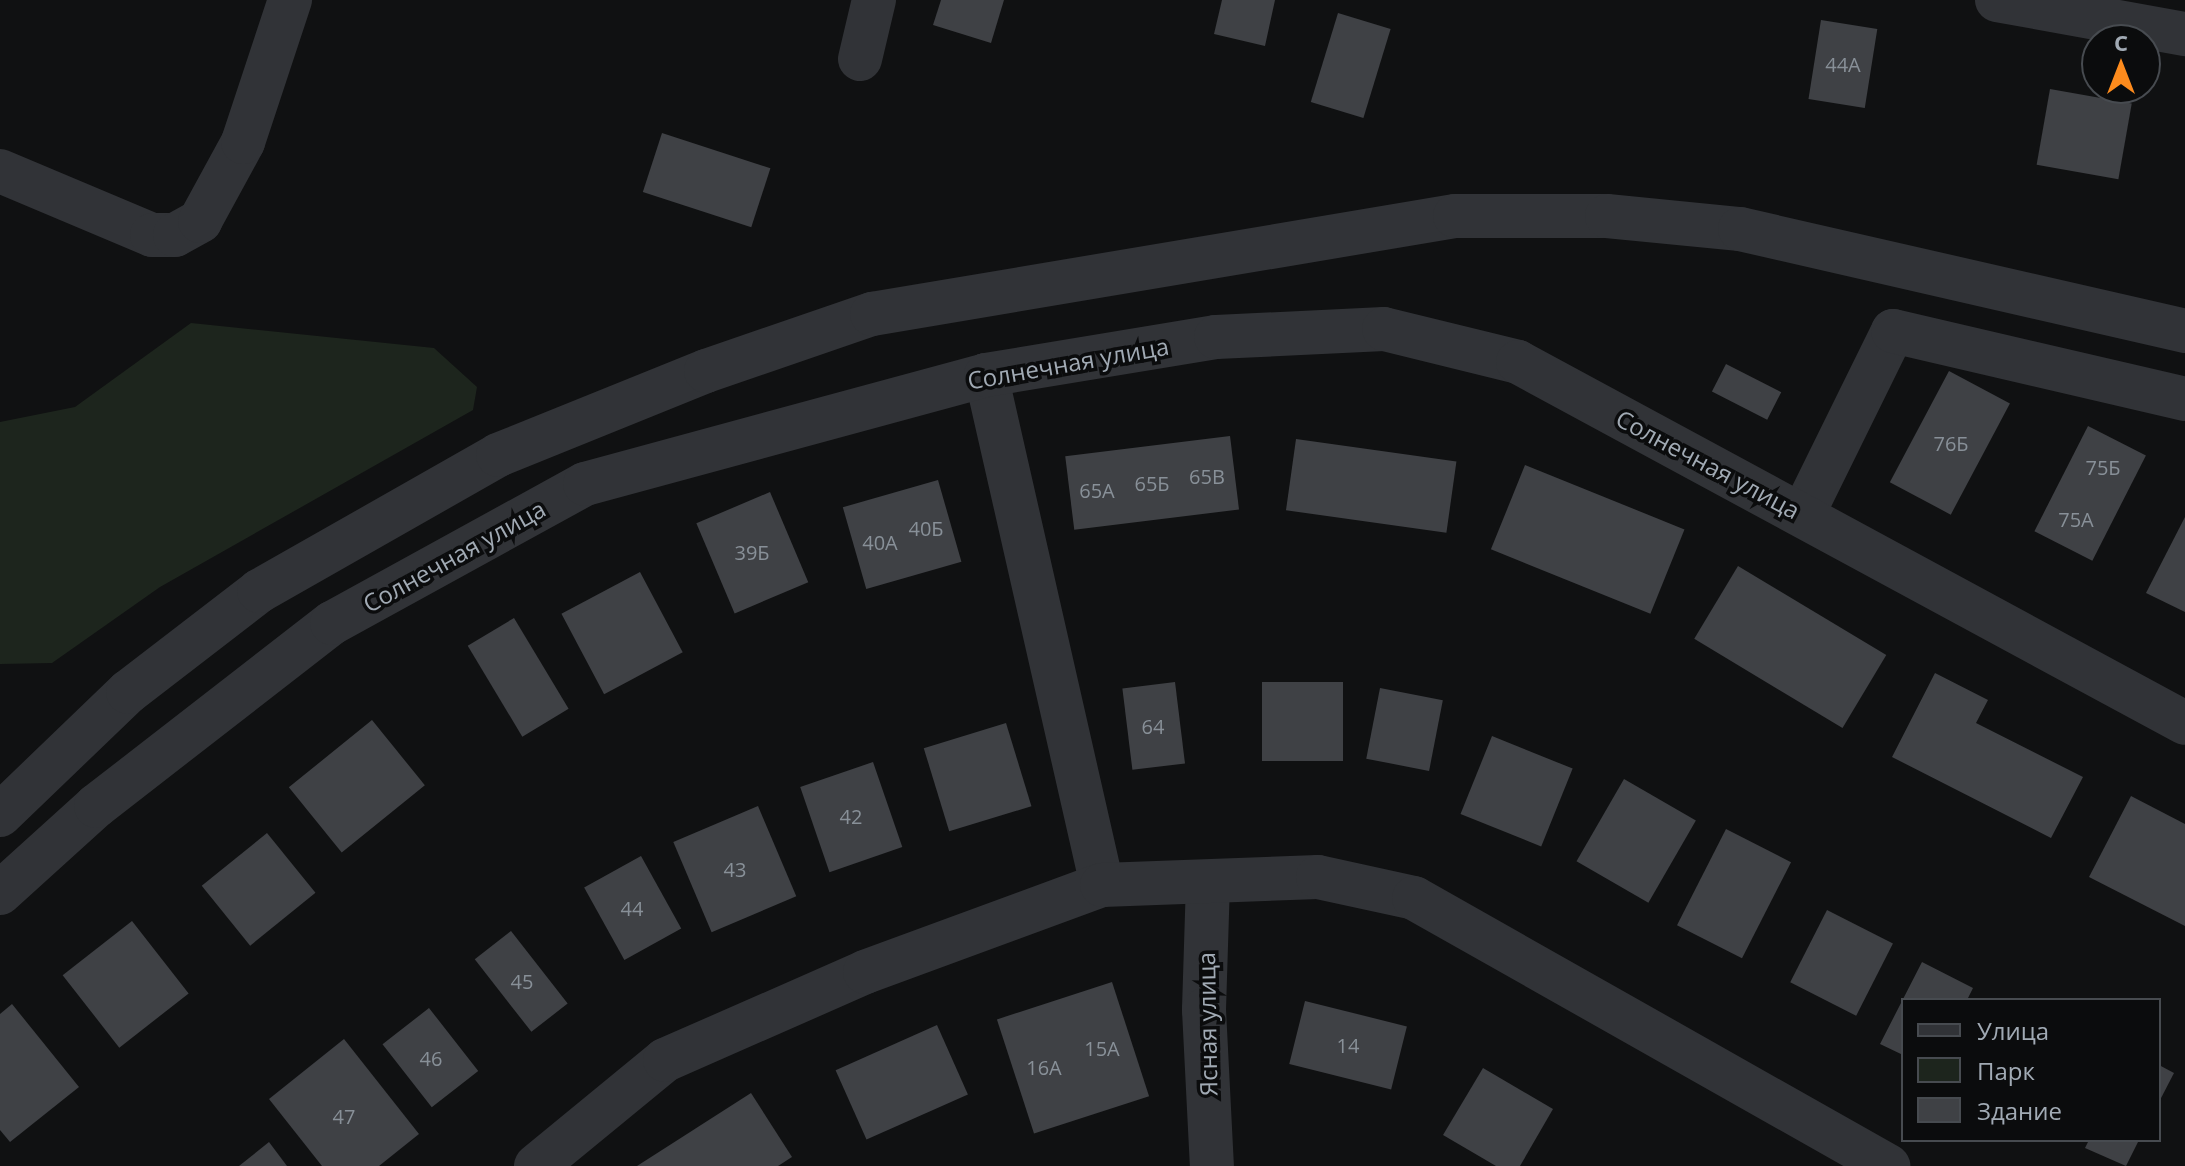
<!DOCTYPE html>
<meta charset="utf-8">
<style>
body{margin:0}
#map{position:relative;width:2185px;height:1166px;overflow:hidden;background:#101112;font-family:"Open Sans",sans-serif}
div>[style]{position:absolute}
.green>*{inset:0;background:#1d251d}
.building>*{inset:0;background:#3f4145;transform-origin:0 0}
.minor>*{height:44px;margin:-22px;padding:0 22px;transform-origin:22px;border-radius:22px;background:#313337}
span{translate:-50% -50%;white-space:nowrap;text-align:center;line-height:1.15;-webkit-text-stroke:7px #0b0c0d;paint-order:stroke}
.number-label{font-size:20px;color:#889098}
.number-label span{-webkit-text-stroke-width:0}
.street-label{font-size:24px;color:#a1aab4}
.legend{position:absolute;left:1901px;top:998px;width:260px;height:144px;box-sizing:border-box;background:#0b0c0d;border:2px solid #474b50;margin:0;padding:10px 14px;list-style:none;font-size:24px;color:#a1aab4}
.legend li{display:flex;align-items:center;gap:16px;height:40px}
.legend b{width:40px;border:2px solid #474b50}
.north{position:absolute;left:2081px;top:24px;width:80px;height:80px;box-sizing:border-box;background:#0b0c0d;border:2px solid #474b50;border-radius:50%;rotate:0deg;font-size:22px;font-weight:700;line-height:32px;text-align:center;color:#a1aab4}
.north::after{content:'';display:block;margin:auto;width:28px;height:36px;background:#fd8b1d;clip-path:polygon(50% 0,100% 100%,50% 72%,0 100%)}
</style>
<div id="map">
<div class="green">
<div style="clip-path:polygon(191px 323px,434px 348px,477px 387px,473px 410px,160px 587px,52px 663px,0 664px,0 422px,75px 407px)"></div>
</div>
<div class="building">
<div style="clip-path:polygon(941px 0,1004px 0,991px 43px,933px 25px)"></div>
<div style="clip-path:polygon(1222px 0,1275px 0,1265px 46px,1214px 34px)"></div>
<div style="left:1338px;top:13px;width:55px;height:93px;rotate:17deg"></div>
<div style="left:1821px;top:20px;width:57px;height:80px;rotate:9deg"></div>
<div style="left:2050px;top:89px;width:83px;height:77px;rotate:10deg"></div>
<div style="left:662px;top:133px;width:114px;height:62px;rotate:18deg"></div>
<div style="left:1726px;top:364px;width:62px;height:31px;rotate:27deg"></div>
<div style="left:1949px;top:371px;width:69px;height:126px;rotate:28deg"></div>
<div style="left:2088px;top:426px;width:65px;height:118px;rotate:27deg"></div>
<div style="left:1230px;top:436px;width:74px;height:166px;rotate:83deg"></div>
<div style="left:1296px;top:439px;width:162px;height:72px;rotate:8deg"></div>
<div style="left:1525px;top:465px;width:172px;height:91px;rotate:22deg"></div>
<div style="left:938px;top:480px;width:85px;height:99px;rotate:74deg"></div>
<div style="left:770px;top:492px;width:98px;height:80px;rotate:67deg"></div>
<div style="clip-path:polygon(2185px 517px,2185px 612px,2146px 593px)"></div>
<div style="left:1738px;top:566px;width:173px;height:85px;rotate:31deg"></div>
<div style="left:640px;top:572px;width:91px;height:89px;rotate:62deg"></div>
<div style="left:514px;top:618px;width:106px;height:54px;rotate:59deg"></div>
<div style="clip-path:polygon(1935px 673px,1988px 700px,1976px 723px,2083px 777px,2051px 838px,1892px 757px)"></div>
<div style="left:1175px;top:682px;width:82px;height:53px;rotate:83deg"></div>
<div style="left:1262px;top:682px;width:81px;height:79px"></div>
<div style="left:1380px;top:688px;width:64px;height:72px;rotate:11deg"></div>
<div style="left:372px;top:720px;width:84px;height:107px;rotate:51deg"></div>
<div style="left:1006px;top:723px;width:87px;height:86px;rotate:73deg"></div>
<div style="left:1492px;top:736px;width:87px;height:84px;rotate:22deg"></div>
<div style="left:873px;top:762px;width:90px;height:77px;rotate:71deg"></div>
<div style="left:1624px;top:779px;width:83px;height:95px;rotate:30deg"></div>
<div style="clip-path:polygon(2131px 796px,2185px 824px,2185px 926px,2089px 877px)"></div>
<div style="left:758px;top:806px;width:98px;height:92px;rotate:67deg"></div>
<div style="left:1726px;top:829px;width:73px;height:108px;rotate:27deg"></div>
<div style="left:267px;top:833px;width:77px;height:84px;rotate:51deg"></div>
<div style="left:641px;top:856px;width:83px;height:65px;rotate:61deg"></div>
<div style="left:1827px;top:910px;width:74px;height:81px;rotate:27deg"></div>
<div style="left:132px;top:921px;width:92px;height:88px;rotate:52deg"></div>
<div style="left:511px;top:931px;width:92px;height:46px;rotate:52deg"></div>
<div style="clip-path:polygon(1922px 962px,1973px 988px,1967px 1000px,1903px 1000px,1903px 1055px,1880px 1044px)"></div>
<div style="left:1112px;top:982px;width:120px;height:121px;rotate:72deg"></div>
<div style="left:1305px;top:1001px;width:105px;height:65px;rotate:14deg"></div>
<div style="clip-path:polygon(12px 1004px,79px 1087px,10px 1142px,0 1130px,0 1014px)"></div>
<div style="left:429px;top:1008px;width:80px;height:59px;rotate:52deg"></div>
<div style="left:937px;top:1025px;width:76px;height:111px;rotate:66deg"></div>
<div style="clip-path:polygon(344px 1039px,419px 1134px,379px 1166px,322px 1166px,269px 1099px)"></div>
<div style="clip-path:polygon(2159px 1065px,2174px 1073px,2159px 1102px)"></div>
<div style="clip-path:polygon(1483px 1068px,1553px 1109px,1520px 1166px,1496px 1166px,1443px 1135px)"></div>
<div style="clip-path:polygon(751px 1093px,792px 1157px,778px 1166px,637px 1166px)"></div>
<div style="clip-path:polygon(2089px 1140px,2139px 1140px,2126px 1166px,2085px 1148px)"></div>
<div style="clip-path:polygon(269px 1142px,287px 1166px,239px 1166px)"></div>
</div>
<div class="minor">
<div style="left:1997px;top:0;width:191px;rotate:10.3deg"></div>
<div style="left:860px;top:59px;width:61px;rotate:-76.7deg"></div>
<div style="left:0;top:171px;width:165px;rotate:22.8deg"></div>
<div style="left:152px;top:235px;width:23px"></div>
<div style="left:175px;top:235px;width:29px;rotate:-29deg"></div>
<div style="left:200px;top:221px;width:90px;rotate:-61.4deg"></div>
<div style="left:243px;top:142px;width:150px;rotate:-71.7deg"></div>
<div style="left:986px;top:375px;width:523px;rotate:77.19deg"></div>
<div style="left:1803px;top:514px;width:204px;rotate:-63.8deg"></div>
<div style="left:1893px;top:331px;width:300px;rotate:13.1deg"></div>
<div style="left:0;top:815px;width:178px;rotate:-43.9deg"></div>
<div style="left:128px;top:692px;width:165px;rotate:-37.6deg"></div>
<div style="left:259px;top:591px;width:275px;rotate:-29.6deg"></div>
<div style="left:498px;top:455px;width:224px;rotate:-22deg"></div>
<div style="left:706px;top:371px;width:176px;rotate:-19deg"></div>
<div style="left:872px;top:314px;width:591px;rotate:-9.54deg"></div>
<div style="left:1455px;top:216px;width:152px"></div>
<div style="left:1607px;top:216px;width:134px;rotate:5.6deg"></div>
<div style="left:1740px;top:229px;width:457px;rotate:12.9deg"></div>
<div style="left:1208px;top:882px;width:128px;rotate:91.8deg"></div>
<div style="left:1204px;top:1010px;width:156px;rotate:87.1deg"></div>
<div style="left:0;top:893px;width:130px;rotate:-42.2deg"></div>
<div style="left:96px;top:806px;width:299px;rotate:-37.8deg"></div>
<div style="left:332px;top:623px;width:289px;rotate:-28.8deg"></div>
<div style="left:585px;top:484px;width:416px;rotate:-15.2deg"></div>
<div style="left:986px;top:375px;width:233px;rotate:-9.4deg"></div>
<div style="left:1216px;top:337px;width:168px;rotate:-2.7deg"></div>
<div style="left:1384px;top:329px;width:138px;rotate:13.8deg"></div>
<div style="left:1518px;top:362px;width:758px;rotate:28.42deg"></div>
<div style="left:536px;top:1166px;width:167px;rotate:-39.4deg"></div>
<div style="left:665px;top:1060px;width:219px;rotate:-23.7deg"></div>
<div style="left:865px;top:972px;width:252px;rotate:-20.2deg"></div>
<div style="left:1102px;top:885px;width:216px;rotate:-2.1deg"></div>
<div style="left:1318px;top:877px;width:98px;rotate:12.3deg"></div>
<div style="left:1414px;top:898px;width:545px;rotate:29.48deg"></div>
</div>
<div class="number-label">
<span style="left:1843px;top:64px">44А</span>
<span style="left:1951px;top:443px">76Б</span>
<span style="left:2103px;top:467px">75Б</span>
<span style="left:1207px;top:476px">65В</span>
<span style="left:1152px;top:483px">65Б</span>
<span style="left:1097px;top:490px">65А</span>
<span style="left:2076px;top:519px">75А</span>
<span style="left:926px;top:528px">40Б</span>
<span style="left:880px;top:542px">40А</span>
<span style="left:752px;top:552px">39Б</span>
<span style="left:1153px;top:726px">64</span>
<span style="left:851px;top:816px">42</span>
<span style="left:735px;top:869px">43</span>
<span style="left:632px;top:908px">44</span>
<span style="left:522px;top:981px">45</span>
<span style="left:1348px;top:1045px">14</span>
<span style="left:1102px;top:1048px">15А</span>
<span style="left:431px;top:1058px">46</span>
<span style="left:1044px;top:1067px">16А</span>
<span style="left:344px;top:1116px">47</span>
</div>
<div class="street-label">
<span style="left:1068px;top:363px;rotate:-10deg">Солнечная улица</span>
<span style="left:1708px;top:464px;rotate:28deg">Солнечная улица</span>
<span style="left:454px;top:556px;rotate:-29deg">Солнечная улица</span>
<span style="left:1207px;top:1024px;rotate:-91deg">Ясная улица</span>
</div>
<ul class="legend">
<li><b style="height:10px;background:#313337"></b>Улица</li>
<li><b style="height:22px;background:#1d251d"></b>Парк</li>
<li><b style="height:22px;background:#3f4145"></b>Здание</li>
</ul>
<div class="north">С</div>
</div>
